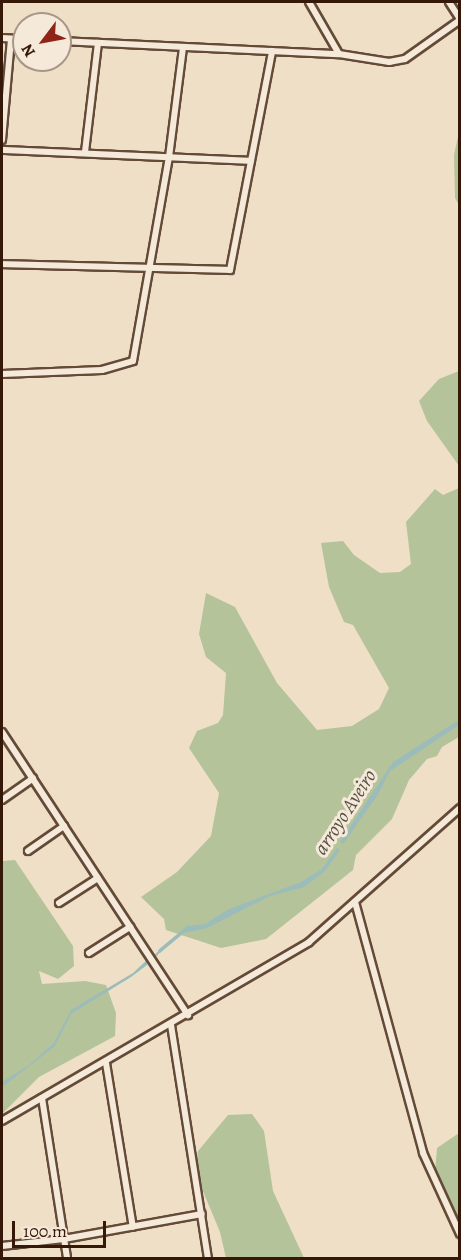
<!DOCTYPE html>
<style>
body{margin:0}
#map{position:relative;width:461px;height:1260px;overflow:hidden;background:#efdfc6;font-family:Alegreya,serif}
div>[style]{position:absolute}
.green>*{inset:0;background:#b4c399}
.water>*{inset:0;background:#9bbcbb}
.stream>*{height:2px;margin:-1px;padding:0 1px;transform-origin:1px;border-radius:1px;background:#9bbcbb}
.roads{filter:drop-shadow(2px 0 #644a37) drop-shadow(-2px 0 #644a37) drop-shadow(0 2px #644a37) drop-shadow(0 -2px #644a37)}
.street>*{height:6px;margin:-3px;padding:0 3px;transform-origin:3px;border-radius:3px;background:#f5eada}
span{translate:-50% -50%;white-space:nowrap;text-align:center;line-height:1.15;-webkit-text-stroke:6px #f5eada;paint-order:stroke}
.water-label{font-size:20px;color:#595146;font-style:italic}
.frame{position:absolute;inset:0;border:3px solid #351807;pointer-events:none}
.north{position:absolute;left:12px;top:12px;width:60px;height:60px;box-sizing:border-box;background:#f5eada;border:2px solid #a89686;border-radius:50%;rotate:238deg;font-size:16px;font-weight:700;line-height:24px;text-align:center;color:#351807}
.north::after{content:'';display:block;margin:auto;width:21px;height:27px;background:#8f2418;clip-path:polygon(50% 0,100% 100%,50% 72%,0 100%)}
.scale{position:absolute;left:12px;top:1221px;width:94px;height:27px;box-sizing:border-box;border:3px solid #351807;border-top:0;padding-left:8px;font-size:18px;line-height:21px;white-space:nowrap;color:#351807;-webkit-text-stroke:4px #f5eada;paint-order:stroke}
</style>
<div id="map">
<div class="green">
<div style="clip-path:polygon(459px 132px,459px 205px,455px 198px,454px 155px)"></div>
<div style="clip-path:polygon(459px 371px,460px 371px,459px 466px,427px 421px,419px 401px,439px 379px)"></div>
<div style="clip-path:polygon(459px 488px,459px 737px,442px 747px,437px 756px,427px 759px,409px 780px,392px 819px,356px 855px,353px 870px,266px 939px,221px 948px,166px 930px,164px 919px,141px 897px,177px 872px,211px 836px,219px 793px,189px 748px,197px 731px,218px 723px,223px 715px,226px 673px,206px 657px,199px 634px,206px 593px,235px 607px,277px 683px,317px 730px,352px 726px,379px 709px,389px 688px,353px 625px,344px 622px,329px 587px,321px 543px,343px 541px,354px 555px,380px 573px,400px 572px,411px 564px,406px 522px,435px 489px,443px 495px)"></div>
<div style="clip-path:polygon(15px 860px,73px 946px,74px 966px,58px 979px,39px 971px,42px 984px,85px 981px,106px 985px,116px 1013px,115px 1036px,39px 1077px,2px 1114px,2px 861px)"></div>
<div style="clip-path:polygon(252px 1114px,264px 1131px,273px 1191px,304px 1258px,226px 1258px,220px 1232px,195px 1172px,198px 1151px,228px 1115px)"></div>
<div style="clip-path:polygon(459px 1133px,459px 1229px,435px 1173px,437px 1148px)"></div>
</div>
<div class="water">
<div style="clip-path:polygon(459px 720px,459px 725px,390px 771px,377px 796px,343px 844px,340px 842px,393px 762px)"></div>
<div style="clip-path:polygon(337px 848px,340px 850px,325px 871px,304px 887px,270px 896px,207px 928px,184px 933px,160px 953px,158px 950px,187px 926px,205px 924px,229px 909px,301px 882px,322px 869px)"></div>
<div style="clip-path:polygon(149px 958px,147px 965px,131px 977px,71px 1014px,55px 1046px,2px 1087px,2px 1082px,29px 1065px,54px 1043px,71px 1010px,133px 973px)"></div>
</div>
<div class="stream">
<div style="left:156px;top:955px;width:7px;rotate:-45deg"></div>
</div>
<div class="roads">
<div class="street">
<div style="left:309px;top:2px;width:60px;rotate:60deg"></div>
<div style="left:449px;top:2px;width:20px;rotate:57deg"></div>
<div style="left:2px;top:38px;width:22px;rotate:3deg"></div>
<div style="left:60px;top:41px;width:279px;rotate:2.7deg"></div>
<div style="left:339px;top:54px;width:51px;rotate:9.1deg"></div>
<div style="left:389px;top:62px;width:16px;rotate:-11deg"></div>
<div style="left:405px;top:59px;width:67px;rotate:-35.3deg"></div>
<div style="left:2px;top:140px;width:101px;rotate:-84.9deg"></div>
<div style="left:2px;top:150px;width:249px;rotate:2.5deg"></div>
<div style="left:85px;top:152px;width:110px;rotate:-83.2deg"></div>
<div style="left:2px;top:264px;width:228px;rotate:1.5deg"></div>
<div style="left:230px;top:270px;width:223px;rotate:-79.1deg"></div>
<div style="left:2px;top:374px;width:100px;rotate:-2.3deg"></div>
<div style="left:102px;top:370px;width:32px;rotate:-16deg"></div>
<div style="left:133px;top:361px;width:207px;rotate:-80deg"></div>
<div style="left:169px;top:157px;width:111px;rotate:-82.7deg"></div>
<div style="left:2px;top:732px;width:339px;rotate:56.7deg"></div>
<div style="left:2px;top:800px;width:38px;rotate:-35deg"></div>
<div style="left:28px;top:851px;width:44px;rotate:-34.8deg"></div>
<div style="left:355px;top:902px;width:260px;rotate:74.8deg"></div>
<div style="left:423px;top:1153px;width:89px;rotate:65.4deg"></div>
<div style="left:59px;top:903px;width:46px;rotate:-32.7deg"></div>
<div style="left:89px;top:953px;width:49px;rotate:-32.4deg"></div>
<div style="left:171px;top:1025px;width:236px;rotate:81deg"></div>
<div style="left:106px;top:1063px;width:166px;rotate:80.7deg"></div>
<div style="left:42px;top:1098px;width:162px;rotate:81.1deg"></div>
<div style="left:2px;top:1121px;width:355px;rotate:-30.2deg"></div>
<div style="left:309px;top:942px;width:202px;rotate:-41.6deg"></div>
<div style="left:2px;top:1246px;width:62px;rotate:-6.4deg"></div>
<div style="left:64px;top:1239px;width:140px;rotate:-10.3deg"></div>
</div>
</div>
<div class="water-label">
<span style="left:345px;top:812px;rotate:-57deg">arroyo Aveiro</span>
</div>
<div class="frame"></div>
<div class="north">N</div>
<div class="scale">100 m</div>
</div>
